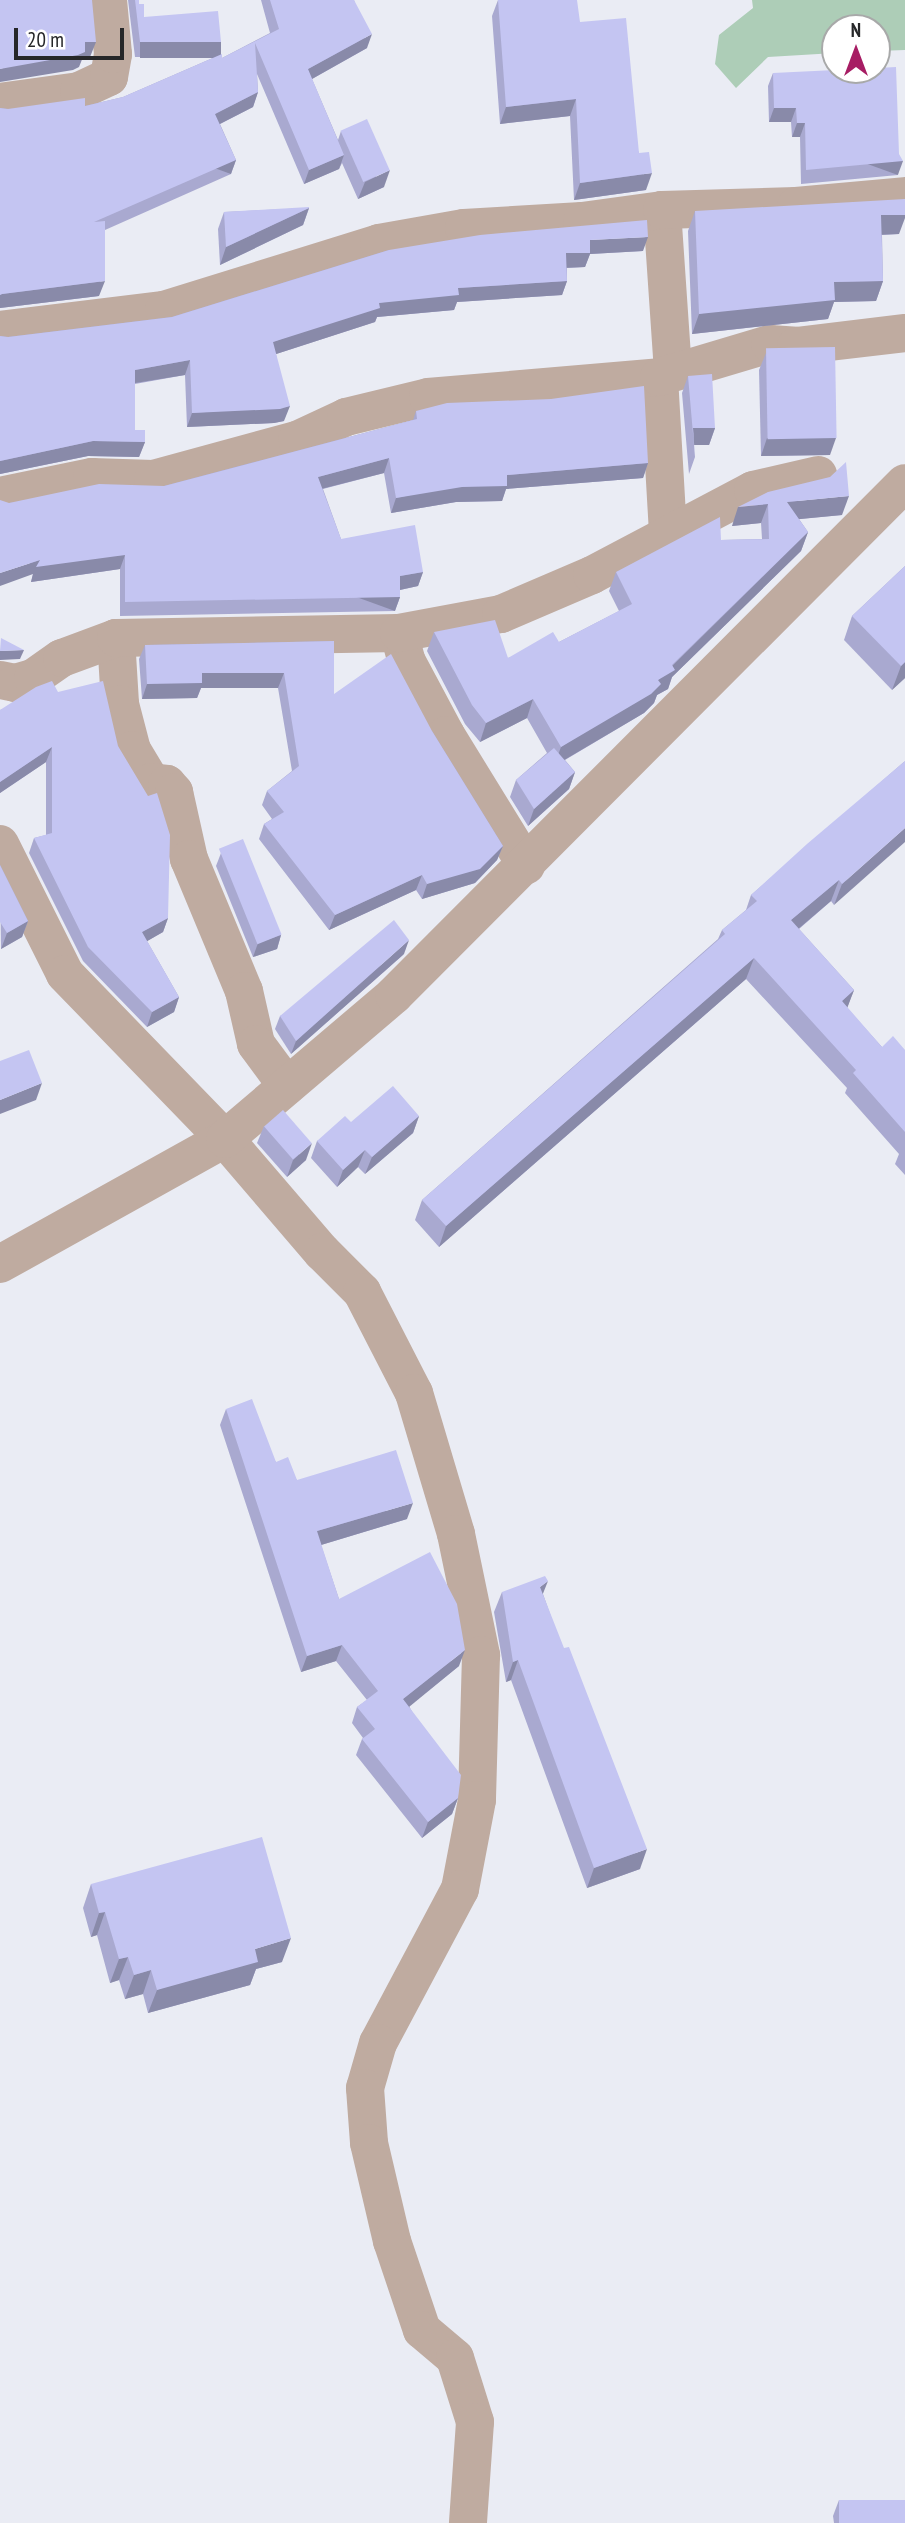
<!DOCTYPE html>
<style>
body{margin:0}
#map{position:relative;width:905px;height:2523px;overflow:hidden;background:#eaecf4;font-family:"PT Sans Narrow",sans-serif}
div>[style]{position:absolute}
.green>*{inset:0;background:#adcdb7}
.minor>*{height:38px;margin:-19px;padding:0 19px;transform-origin:19px;border-radius:19px;background:#bfaba0}
.wall>*{inset:0;background:#a9a9d0}
.shaded-wall>*{inset:0;background:#898aa9;transform-origin:0 0}
.building>*{inset:0;background:#c4c5f2;transform-origin:0 0}
span{translate:-50% -50%;white-space:nowrap;text-align:center;line-height:1.15;-webkit-text-stroke:5px #fff;paint-order:stroke}
.north{position:absolute;left:821px;top:14px;width:70px;height:70px;box-sizing:border-box;background:#fff;border:2px solid #a8a9a9;border-radius:50%;rotate:0deg;font-size:19px;font-weight:700;line-height:28px;text-align:center;color:#262729}
.north::after{content:'';display:block;margin:auto;width:24px;height:32px;background:#a71d64;clip-path:polygon(50% 0,100% 100%,50% 72%,0 100%)}
.scale{position:absolute;left:14px;top:28px;width:110px;height:32px;box-sizing:border-box;border:4px solid #262729;border-top:0;padding-left:9px;font-size:21px;line-height:24px;white-space:nowrap;color:#262729;-webkit-text-stroke:5px #fff;paint-order:stroke}
</style>
<div id="map">
<div class="green">
<div style="clip-path:polygon(752px 0,905px 0,905px 50px,877px 51px,877px 28px,835px 28px,835px 53px,768px 57px,736px 88px,715px 64px,719px 35px,753px 8px)"></div>
</div>
<div class="minor">
<div style="left:0;top:102px;width:80px;rotate:-7.9deg"></div>
<div style="left:79px;top:91px;width:33px;rotate:-25deg"></div>
<div style="left:109px;top:77px;width:23px;rotate:-80deg"></div>
<div style="left:113px;top:54px;width:54px;rotate:-95.3deg"></div>
<div style="left:662px;top:210px;width:162px;rotate:86.1deg"></div>
<div style="left:0;top:330px;width:165px;rotate:-7deg"></div>
<div style="left:164px;top:310px;width:225px;rotate:-17.3deg"></div>
<div style="left:379px;top:243px;width:86px;rotate:-10deg"></div>
<div style="left:464px;top:228px;width:118px;rotate:-3.4deg"></div>
<div style="left:582px;top:221px;width:81px;rotate:-7.8deg"></div>
<div style="left:662px;top:210px;width:134px;rotate:-1.7deg"></div>
<div style="left:796px;top:206px;width:109px;rotate:-5.2deg"></div>
<div style="left:659px;top:377px;width:157px;rotate:86.7deg"></div>
<div style="left:0;top:496px;width:94px;rotate:-11.7deg"></div>
<div style="left:92px;top:477px;width:61px;rotate:1.9deg"></div>
<div style="left:153px;top:479px;width:149px;rotate:-15.2deg"></div>
<div style="left:297px;top:440px;width:54px;rotate:-25.1deg"></div>
<div style="left:346px;top:417px;width:84px;rotate:-13.7deg"></div>
<div style="left:428px;top:397px;width:232px;rotate:-4.9deg"></div>
<div style="left:659px;top:377px;width:116px;rotate:-16.6deg"></div>
<div style="left:770px;top:344px;width:26px;rotate:4deg"></div>
<div style="left:796px;top:346px;width:110px;rotate:-6.8deg"></div>
<div style="left:399px;top:633px;width:30px;rotate:75deg"></div>
<div style="left:407px;top:662px;width:83px;rotate:61.9deg"></div>
<div style="left:446px;top:735px;width:153px;rotate:58.4deg"></div>
<div style="left:116px;top:638px;width:66px;rotate:86.5deg"></div>
<div style="left:120px;top:704px;width:48px;rotate:75.4deg"></div>
<div style="left:132px;top:750px;width:37px;rotate:59deg"></div>
<div style="left:151px;top:782px;width:16px;rotate:7deg"></div>
<div style="left:167px;top:784px;width:11px;rotate:49deg"></div>
<div style="left:174px;top:792px;width:69px;rotate:77.4deg"></div>
<div style="left:189px;top:859px;width:143px;rotate:67.4deg"></div>
<div style="left:244px;top:991px;width:54px;rotate:77.2deg"></div>
<div style="left:256px;top:1044px;width:52px;rotate:53.6deg"></div>
<div style="left:0;top:680px;width:15px;rotate:11deg"></div>
<div style="left:15px;top:683px;width:19px;rotate:-16deg"></div>
<div style="left:33px;top:678px;width:35px;rotate:-35deg"></div>
<div style="left:62px;top:658px;width:58px;rotate:-20.3deg"></div>
<div style="left:116px;top:638px;width:283px;rotate:-1deg"></div>
<div style="left:399px;top:633px;width:104px;rotate:-10.6deg"></div>
<div style="left:501px;top:614px;width:99px;rotate:-23.2deg"></div>
<div style="left:592px;top:575px;width:182px;rotate:-27.8deg"></div>
<div style="left:753px;top:490px;width:67px;rotate:-13deg"></div>
<div style="left:0;top:844px;width:145px;rotate:63.4deg"></div>
<div style="left:65px;top:974px;width:230px;rotate:45.9deg"></div>
<div style="left:225px;top:1139px;width:149px;rotate:49.4deg"></div>
<div style="left:322px;top:1252px;width:57px;rotate:45deg"></div>
<div style="left:362px;top:1292px;width:114px;rotate:62.8deg"></div>
<div style="left:414px;top:1393px;width:147px;rotate:73.4deg"></div>
<div style="left:456px;top:1534px;width:124px;rotate:78.3deg"></div>
<div style="left:481px;top:1655px;width:145px;rotate:91.6deg"></div>
<div style="left:477px;top:1800px;width:91px;rotate:100.8deg"></div>
<div style="left:460px;top:1889px;width:174px;rotate:118deg"></div>
<div style="left:378px;top:2043px;width:47px;rotate:106.1deg"></div>
<div style="left:365px;top:2088px;width:55px;rotate:85.8deg"></div>
<div style="left:369px;top:2143px;width:101px;rotate:76.8deg"></div>
<div style="left:392px;top:2241px;width:94px;rotate:71.4deg"></div>
<div style="left:422px;top:2330px;width:43px;rotate:40.3deg"></div>
<div style="left:455px;top:2358px;width:67px;rotate:72.6deg"></div>
<div style="left:475px;top:2422px;width:101px;rotate:94deg"></div>
<div style="left:0;top:1264px;width:257px;rotate:-29.1deg"></div>
<div style="left:225px;top:1139px;width:222px;rotate:-40.4deg"></div>
<div style="left:394px;top:995px;width:723px;rotate:-45.06deg"></div>
</div>
<div class="wall">
<div style="clip-path:polygon(128px 0,139px 0,139px 4px,144px 17px,221px 42px,216px 56px,222px 58px,270px 33px,261px 0,354px 0,367px 48px,312px 79px,338px 140px,341px 131px,384px 187px,358px 199px,342px 163px,339px 169px,304px 184px,257px 74px,258px 92px,253px 107px,220px 124px,236px 160px,231px 174px,105px 230px,99px 296px,0 308px,0 108px,8px 109px,85px 106px,123px 97px,215px 57px,135px 57px)"></div>
<div style="clip-path:polygon(498px 0,580px 22px,639px 153px,646px 190px,574px 200px,570px 116px,500px 124px,492px 16px)"></div>
<div style="clip-path:polygon(773px 73px,898px 175px,801px 184px,800px 137px,792px 137px,791px 122px,769px 122px,768px 86px)"></div>
<div style="clip-path:polygon(309px 208px,303px 225px,220px 265px,218px 229px,224px 212px)"></div>
<div style="clip-path:polygon(695px 211px,899px 234px,882px 235px,883px 281px,876px 301px,834px 302px,828px 319px,692px 334px,688px 231px)"></div>
<div style="clip-path:polygon(389px 250px,643px 251px,590px 254px,585px 267px,567px 268px,567px 281px,562px 295px,457px 302px,454px 310px,377px 317px,375px 322px,276px 354px,284px 421px,274px 423px,187px 427px,185px 375px,135px 384px,135px 430px,145px 442px,139px 457px,88px 456px,0 474px,0 336px,8px 337px,172px 317px)"></div>
<div style="clip-path:polygon(766px 353px,830px 455px,761px 456px,759px 370px)"></div>
<div style="clip-path:polygon(688px 376px,715px 428px,709px 445px,694px 445px,695px 457px,689px 474px,682px 393px)"></div>
<div style="clip-path:polygon(416px 411px,648px 463px,643px 478px,506px 489px,502px 501px,456px 502px,391px 513px,384px 473px,323px 489px,341px 539px,423px 572px,418px 586px,400px 590px,400px 597px,395px 611px,120px 616px,120px 569px,31px 582px,33px 574px,9px 503px,164px 486px,413px 420px)"></div>
<div style="clip-path:polygon(768px 492px,842px 515px,799px 519px,808px 532px,801px 551px,672px 677px,668px 689px,657px 695px,654px 703px,644px 713px,565px 760px,575px 772px,569px 789px,528px 826px,510px 797px,516px 780px,547px 753px,527px 718px,480px 742px,465px 724px,427px 651px,434px 632px,508px 658px,559px 642px,619px 611px,609px 591px,616px 572px,721px 540px,762px 539px,761px 523px,732px 526px)"></div>
<div style="clip-path:polygon(905px 566px,905px 678px,892px 690px,844px 640px,852px 616px)"></div>
<div style="clip-path:polygon(334px 641px,334px 694px,432px 731px,503px 846px,497px 860px,475px 883px,422px 899px,416px 890px,329px 930px,259px 839px,264px 824px,272px 819px,262px 805px,267px 791px,292px 771px,278px 688px,201px 688px,197px 698px,142px 699px,139px 659px,145px 645px)"></div>
<div style="clip-path:polygon(58px 692px,118px 746px,168px 918px,163px 932px,147px 941px,179px 997px,174px 1012px,147px 1027px,83px 961px,29px 853px,34px 838px,46px 835px,46px 762px,0 793px,0 710px)"></div>
<div style="clip-path:polygon(905px 761px,834px 905px,831px 901px,799px 929px,854px 990px,847px 1008px,882px 1047px,905px 1050px,905px 1175px,895px 1164px,899px 1154px,845px 1093px,847px 1088px,746px 979px,439px 1247px,415px 1220px,422px 1200px,718px 939px,722px 930px,746px 910px,751px 895px)"></div>
<div style="clip-path:polygon(221px 853px,281px 935px,277px 949px,253px 957px,216px 866px)"></div>
<div style="clip-path:polygon(0 865px,28px 921px,22px 937px,1px 949px)"></div>
<div style="clip-path:polygon(404px 954px,291px 1054px,275px 1029px,280px 1016px)"></div>
<div style="clip-path:polygon(419px 1116px,413px 1133px,365px 1174px,358px 1167px,337px 1187px,311px 1158px,317px 1141px,351px 1122px)"></div>
<div style="clip-path:polygon(264px 1126px,306px 1160px,287px 1177px,257px 1143px)"></div>
<div style="clip-path:polygon(226px 1409px,276px 1462px,297px 1480px,407px 1519px,321px 1545px,339px 1599px,459px 1666px,409px 1706px,458px 1798px,452px 1814px,422px 1838px,356px 1755px,362px 1739px,363px 1738px,352px 1723px,357px 1707px,367px 1700px,336px 1661px,301px 1672px,220px 1425px)"></div>
<div style="clip-path:polygon(502px 1592px,543px 1594px,640px 1869px,587px 1888px,511px 1680px,506px 1682px,494px 1612px)"></div>
<div style="clip-path:polygon(91px 1884px,282px 1962px,256px 1969px,250px 1985px,148px 2013px,143px 1994px,125px 1999px,119px 1980px,110px 1983px,97px 1935px,91px 1937px,83px 1908px)"></div>
<div style="clip-path:polygon(839px 2500px,905px 2523px,834px 2523px,833px 2516px)"></div>
</div>
<div class="shaded-wall">
<div style="clip-path:polygon(372px 34px,367px 48px,303px 84px,308px 69px)"></div>
<div style="clip-path:polygon(85px 42px,96px 42px,90px 57px,83px 57px,79px 67px,73px 70px,0 82px,0 69px)"></div>
<div style="left:140px;top:42px;width:81px;height:16px"></div>
<div style="clip-path:polygon(258px 92px,253px 107px,210px 129px,215px 114px)"></div>
<div style="clip-path:polygon(576px 99px,570px 116px,500px 124px,506px 107px)"></div>
<div style="clip-path:polygon(774px 108px,796px 108px,791px 122px,769px 122px)"></div>
<div style="clip-path:polygon(797px 123px,805px 123px,800px 137px,792px 137px)"></div>
<div style="clip-path:polygon(344px 155px,339px 169px,304px 184px,309px 170px)"></div>
<div style="left:236px;top:160px;width:15px;height:155px;rotate:110deg"></div>
<div style="left:903px;top:161px;width:15px;height:97px;rotate:110deg"></div>
<div style="clip-path:polygon(390px 170px,384px 187px,358px 199px,365px 182px)"></div>
<div style="clip-path:polygon(652px 173px,646px 190px,574px 200px,580px 183px)"></div>
<div style="clip-path:polygon(309px 208px,303px 225px,220px 265px,226px 247px)"></div>
<div style="clip-path:polygon(881px 215px,905px 215px,905px 218px,899px 234px,874px 235px)"></div>
<div style="clip-path:polygon(648px 237px,643px 251px,590px 254px,585px 267px,561px 268px,566px 253px,590px 240px)"></div>
<div style="clip-path:polygon(105px 281px,99px 296px,0 308px,0 295px,2px 294px)"></div>
<div style="clip-path:polygon(567px 281px,562px 295px,457px 302px,454px 310px,377px 317px,375px 322px,267px 357px,273px 342px,379px 303px,458px 288px)"></div>
<div style="clip-path:polygon(883px 281px,876px 301px,834px 302px,828px 319px,692px 334px,699px 314px,834px 282px)"></div>
<div style="clip-path:polygon(190px 360px,185px 375px,129px 384px,135px 370px)"></div>
<div style="clip-path:polygon(290px 406px,284px 421px,274px 423px,187px 427px,192px 413px)"></div>
<div style="clip-path:polygon(693px 428px,715px 428px,709px 445px,694px 445px)"></div>
<div style="clip-path:polygon(767px 438px,836px 438px,830px 455px,761px 456px)"></div>
<div style="clip-path:polygon(93px 441px,145px 442px,139px 457px,88px 456px,0 474px,0 461px)"></div>
<div style="clip-path:polygon(389px 458px,384px 473px,313px 491px,318px 477px)"></div>
<div style="clip-path:polygon(648px 463px,643px 478px,506px 489px,502px 501px,456px 502px,391px 513px,396px 498px,507px 475px)"></div>
<div style="clip-path:polygon(849px 496px,842px 515px,780px 521px,787px 502px)"></div>
<div style="clip-path:polygon(768px 504px,761px 523px,732px 526px,738px 507px)"></div>
<div style="clip-path:polygon(808px 532px,801px 551px,672px 677px,668px 689px,657px 695px,654px 703px,644px 713px,554px 766px,561px 747px,658px 680px)"></div>
<div style="clip-path:polygon(125px 555px,120px 569px,31px 582px,33px 574px,0 586px,0 573px,40px 560px)"></div>
<div style="clip-path:polygon(423px 572px,418px 586px,395px 591px,400px 576px)"></div>
<div style="left:400px;top:597px;width:15px;height:275px;rotate:110deg"></div>
<div style="clip-path:polygon(24px 650px,20px 659px,0 660px,0 651px)"></div>
<div style="clip-path:polygon(905px 662px,905px 678px,892px 690px,901px 666px)"></div>
<div style="clip-path:polygon(202px 673px,284px 673px,278px 688px,201px 688px,197px 698px,142px 699px,147px 684px)"></div>
<div style="clip-path:polygon(533px 699px,527px 718px,480px 742px,486px 723px)"></div>
<div style="clip-path:polygon(52px 747px,46px 762px,0 793px,0 782px)"></div>
<div style="clip-path:polygon(575px 772px,569px 789px,528px 826px,534px 809px)"></div>
<div style="clip-path:polygon(905px 828px,905px 842px,834px 905px,842px 884px)"></div>
<div style="clip-path:polygon(503px 846px,497px 860px,475px 883px,422px 899px,427px 884px)"></div>
<div style="clip-path:polygon(422px 875px,416px 890px,329px 930px,335px 915px)"></div>
<div style="clip-path:polygon(839px 880px,831px 901px,784px 941px,791px 920px)"></div>
<div style="clip-path:polygon(168px 918px,163px 932px,137px 947px,142px 932px)"></div>
<div style="clip-path:polygon(28px 921px,22px 937px,1px 949px,7px 933px)"></div>
<div style="clip-path:polygon(281px 935px,277px 949px,253px 957px,258px 943px)"></div>
<div style="clip-path:polygon(409px 940px,404px 954px,291px 1054px,296px 1041px)"></div>
<div style="clip-path:polygon(754px 958px,746px 979px,439px 1247px,446px 1226px)"></div>
<div style="clip-path:polygon(854px 990px,846px 1011px,842px 1001px)"></div>
<div style="clip-path:polygon(179px 997px,174px 1012px,147px 1027px,152px 1012px)"></div>
<div style="clip-path:polygon(42px 1083px,36px 1100px,0 1114px,0 1100px)"></div>
<div style="clip-path:polygon(419px 1116px,413px 1133px,365px 1174px,372px 1157px)"></div>
<div style="clip-path:polygon(312px 1143px,306px 1160px,287px 1177px,293px 1160px)"></div>
<div style="clip-path:polygon(365px 1150px,358px 1167px,337px 1187px,343px 1170px)"></div>
<div style="clip-path:polygon(413px 1503px,407px 1519px,311px 1548px,317px 1531px)"></div>
<div style="clip-path:polygon(548px 1581px,540px 1601px,540px 1587px)"></div>
<div style="clip-path:polygon(342px 1645px,336px 1661px,301px 1672px,307px 1656px)"></div>
<div style="clip-path:polygon(465px 1650px,459px 1666px,398px 1716px,403px 1699px)"></div>
<div style="clip-path:polygon(518px 1660px,511px 1680px,506px 1682px,513px 1662px)"></div>
<div style="clip-path:polygon(458px 1798px,452px 1814px,422px 1838px,428px 1822px)"></div>
<div style="clip-path:polygon(647px 1849px,640px 1869px,587px 1888px,594px 1868px)"></div>
<div style="clip-path:polygon(105px 1912px,97px 1935px,91px 1937px,99px 1913px)"></div>
<div style="clip-path:polygon(291px 1938px,282px 1962px,256px 1969px,250px 1985px,148px 2013px,157px 1990px,255px 1949px)"></div>
<div style="clip-path:polygon(128px 1957px,119px 1980px,110px 1983px,119px 1959px)"></div>
<div style="clip-path:polygon(151px 1970px,143px 1994px,125px 1999px,134px 1975px)"></div>
</div>
<div class="building">
<div style="clip-path:polygon(0 0,92px 0,96px 42px,85px 42px,85px 52px,78px 55px,0 69px)"></div>
<div style="clip-path:polygon(135px 0,139px 0,139px 4px,144px 4px,144px 17px,218px 11px,221px 42px,140px 42px)"></div>
<div style="clip-path:polygon(270px 0,354px 0,372px 34px,308px 69px,344px 155px,309px 170px,255px 43px,258px 92px,215px 114px,236px 160px,94px 222px,105px 221px,105px 281px,2px 294px,0 295px,0 108px,8px 109px,85px 98px,85px 106px,123px 97px,222px 54px,222px 58px,279px 29px)"></div>
<div style="clip-path:polygon(498px 0,577px 0,580px 22px,626px 18px,639px 153px,649px 152px,652px 173px,580px 183px,576px 99px,506px 107px)"></div>
<div style="clip-path:polygon(896px 67px,899px 154px,903px 161px,806px 170px,805px 123px,797px 123px,796px 108px,774px 108px,773px 73px,835px 70px,877px 70px,877px 68px)"></div>
<div style="left:367px;top:119px;width:56px;height:29px;rotate:66deg"></div>
<div style="clip-path:polygon(905px 199px,905px 215px,881px 215px,883px 281px,834px 282px,835px 300px,699px 314px,695px 211px)"></div>
<div style="clip-path:polygon(309px 207px,309px 208px,226px 247px,224px 212px)"></div>
<div style="clip-path:polygon(647px 220px,648px 237px,590px 240px,590px 253px,566px 253px,567px 281px,458px 288px,459px 295px,379px 303px,380px 308px,273px 342px,290px 406px,280px 409px,192px 413px,190px 360px,135px 370px,135px 430px,145px 430px,145px 442px,93px 441px,0 461px,0 336px,8px 337px,172px 317px,389px 250px,480px 235px)"></div>
<div style="left:835px;top:347px;width:91px;height:69px;rotate:89deg"></div>
<div style="clip-path:polygon(712px 374px,715px 428px,693px 428px,695px 457px,688px 376px)"></div>
<div style="clip-path:polygon(644px 386px,648px 463px,507px 475px,507px 486px,462px 487px,396px 498px,389px 458px,318px 477px,341px 539px,415px 525px,423px 572px,400px 576px,400px 597px,125px 602px,125px 555px,36px 567px,40px 560px,0 573px,0 500px,9px 503px,99px 484px,164px 486px,417px 419px,416px 411px,447px 403px,551px 399px)"></div>
<div style="clip-path:polygon(846px 462px,849px 496px,787px 502px,808px 532px,672px 665px,675px 670px,658px 680px,661px 684px,651px 694px,561px 747px,533px 699px,486px 723px,472px 705px,434px 632px,495px 620px,508px 658px,553px 632px,559px 642px,632px 604px,616px 572px,720px 517px,721px 540px,769px 539px,768px 504px,738px 507px,768px 492px,830px 477px)"></div>
<div style="clip-path:polygon(905px 566px,905px 662px,901px 666px,852px 616px)"></div>
<div style="clip-path:polygon(1px 638px,24px 650px,0 651px)"></div>
<div style="clip-path:polygon(334px 641px,334px 694px,391px 654px,432px 731px,503px 846px,480px 869px,427px 884px,422px 875px,335px 915px,264px 824px,284px 812px,267px 791px,299px 766px,284px 673px,202px 673px,202px 683px,147px 684px,145px 645px)"></div>
<div style="clip-path:polygon(52px 681px,58px 692px,103px 681px,118px 746px,148px 796px,157px 793px,170px 835px,168px 918px,142px 932px,179px 997px,152px 1012px,88px 947px,34px 838px,52px 833px,52px 747px,0 782px,0 710px,36px 687px)"></div>
<div style="clip-path:polygon(554px 748px,575px 772px,534px 809px,516px 780px)"></div>
<div style="clip-path:polygon(905px 761px,905px 828px,842px 884px,839px 880px,791px 920px,854px 990px,842px 1001px,882px 1047px,893px 1036px,905px 1050px,905px 1132px,853px 1073px,856px 1070px,754px 958px,446px 1226px,422px 1200px,725px 934px,722px 930px,757px 901px,751px 895px,807px 844px)"></div>
<div style="left:243px;top:839px;width:103px;height:26px;rotate:68deg"></div>
<div style="clip-path:polygon(0 865px,28px 921px,7px 933px,0 922px)"></div>
<div style="clip-path:polygon(394px 920px,409px 940px,296px 1041px,280px 1016px)"></div>
<div style="clip-path:polygon(29px 1050px,42px 1083px,0 1100px,0 1061px)"></div>
<div style="clip-path:polygon(393px 1086px,419px 1116px,372px 1157px,365px 1150px,343px 1170px,317px 1141px,345px 1116px,351px 1122px)"></div>
<div style="left:283px;top:1110px;width:44px;height:25px;rotate:49deg"></div>
<div style="clip-path:polygon(252px 1399px,276px 1462px,288px 1457px,297px 1480px,396px 1450px,413px 1503px,317px 1531px,339px 1599px,430px 1552px,457px 1604px,465px 1650px,403px 1699px,461px 1775px,458px 1798px,428px 1822px,362px 1739px,375px 1729px,357px 1707px,378px 1691px,342px 1645px,307px 1656px,226px 1409px)"></div>
<div style="clip-path:polygon(545px 1576px,548px 1581px,540px 1587px,564px 1648px,569px 1647px,647px 1849px,594px 1868px,518px 1660px,513px 1662px,502px 1592px)"></div>
<div style="clip-path:polygon(262px 1837px,291px 1938px,255px 1949px,258px 1962px,157px 1990px,151px 1970px,134px 1975px,128px 1957px,119px 1959px,105px 1912px,99px 1913px,91px 1884px)"></div>
<div style="left:839px;top:2500px;width:66px;height:23px"></div>
</div>
<div class="north">N</div>
<div class="scale">20 m</div>
</div>
